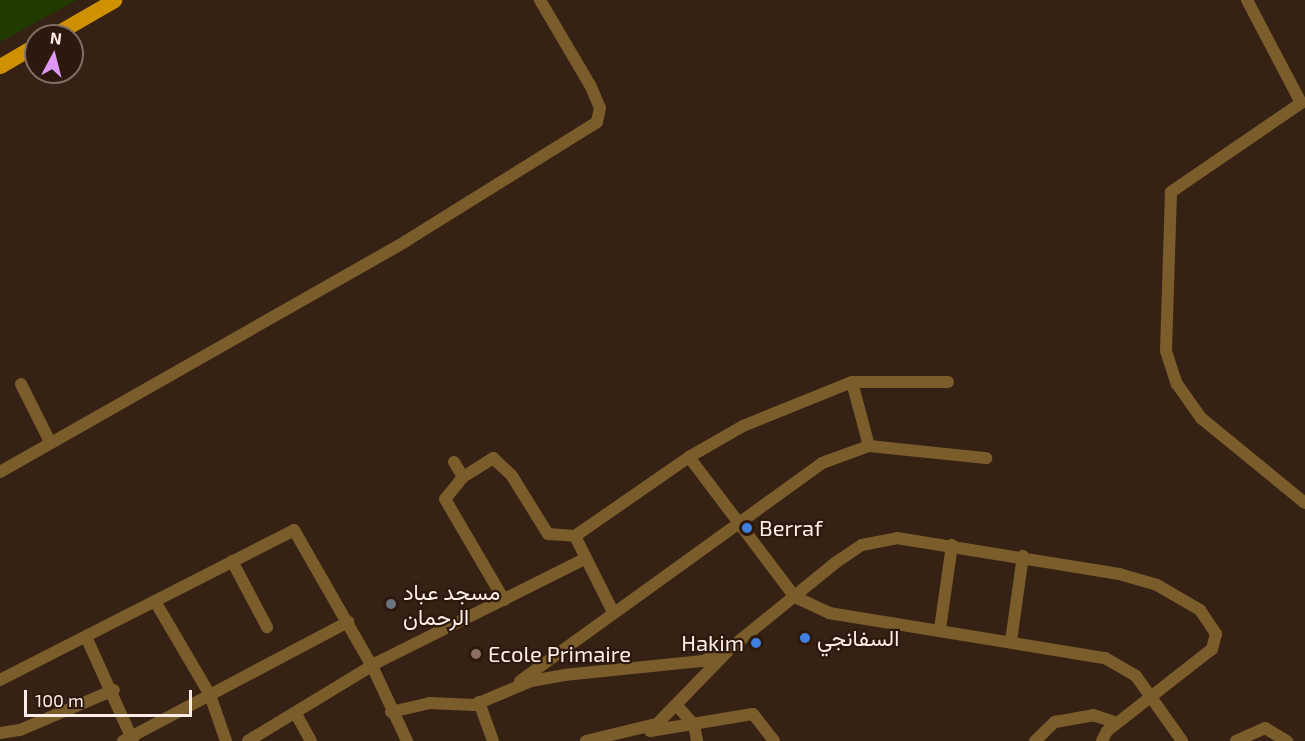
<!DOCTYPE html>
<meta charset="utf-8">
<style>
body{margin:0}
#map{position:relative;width:1305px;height:741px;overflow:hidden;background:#362215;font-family:"Exo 2",Vazirmatn,sans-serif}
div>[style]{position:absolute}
.green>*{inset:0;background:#213a00}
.street>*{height:12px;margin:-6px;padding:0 6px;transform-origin:6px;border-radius:6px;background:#7b5d2b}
.primary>*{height:15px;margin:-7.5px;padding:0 7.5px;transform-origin:7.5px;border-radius:7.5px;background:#cf9100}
.dots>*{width:16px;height:16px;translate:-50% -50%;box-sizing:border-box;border:3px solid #2c180c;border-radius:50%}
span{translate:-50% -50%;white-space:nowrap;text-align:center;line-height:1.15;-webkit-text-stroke:4.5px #2c180c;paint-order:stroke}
.poi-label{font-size:22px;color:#fceee6}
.left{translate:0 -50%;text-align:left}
.right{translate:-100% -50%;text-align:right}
.north{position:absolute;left:24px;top:24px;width:60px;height:60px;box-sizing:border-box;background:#2c180c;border:2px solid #7f6e63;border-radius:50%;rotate:7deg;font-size:16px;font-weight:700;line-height:24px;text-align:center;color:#fceee6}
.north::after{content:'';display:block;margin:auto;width:21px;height:27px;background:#dd98f3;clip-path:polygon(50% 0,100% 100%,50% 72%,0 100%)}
.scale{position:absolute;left:24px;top:690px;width:168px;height:27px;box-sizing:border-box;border:3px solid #fceee6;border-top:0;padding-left:8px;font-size:18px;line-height:21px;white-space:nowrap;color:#fceee6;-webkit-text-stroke:4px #2c180c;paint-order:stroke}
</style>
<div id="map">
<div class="green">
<div style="clip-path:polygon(0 0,77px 0,0 42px)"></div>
</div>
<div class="street">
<div style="left:1247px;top:0;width:116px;rotate:62.3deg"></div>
<div style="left:1301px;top:103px;width:158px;rotate:145.6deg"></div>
<div style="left:1171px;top:192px;width:159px;rotate:91.8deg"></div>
<div style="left:1166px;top:351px;width:35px;rotate:72deg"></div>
<div style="left:1177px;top:384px;width:42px;rotate:54.8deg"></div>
<div style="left:1201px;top:418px;width:134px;rotate:39.3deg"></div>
<div style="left:21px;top:384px;width:65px;rotate:63.4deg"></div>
<div style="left:869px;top:446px;width:66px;rotate:-104.9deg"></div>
<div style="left:852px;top:382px;width:96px"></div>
<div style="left:689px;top:457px;width:176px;rotate:52.9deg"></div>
<div style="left:795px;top:597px;width:38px;rotate:25deg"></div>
<div style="left:829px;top:613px;width:280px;rotate:9.3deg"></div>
<div style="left:1105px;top:658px;width:36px;rotate:30deg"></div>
<div style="left:1136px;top:676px;width:80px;rotate:54.7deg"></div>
<div style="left:454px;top:462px;width:17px;rotate:59deg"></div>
<div style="left:463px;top:477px;width:28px;rotate:129deg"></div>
<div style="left:445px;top:499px;width:117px;rotate:59.7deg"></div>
<div style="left:0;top:472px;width:467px;rotate:-29.6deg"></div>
<div style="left:406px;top:241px;width:225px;rotate:-31.9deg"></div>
<div style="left:597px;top:122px;width:14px;rotate:-78deg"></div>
<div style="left:600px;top:108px;width:25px;rotate:-113deg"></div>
<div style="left:590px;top:85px;width:99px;rotate:-120.5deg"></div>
<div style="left:463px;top:477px;width:36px;rotate:-32deg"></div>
<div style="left:493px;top:458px;width:26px;rotate:43deg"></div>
<div style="left:512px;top:476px;width:68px;rotate:58.2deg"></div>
<div style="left:548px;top:534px;width:27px;rotate:4deg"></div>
<div style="left:232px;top:561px;width:75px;rotate:62.1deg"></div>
<div style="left:156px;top:603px;width:107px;rotate:59.6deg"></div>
<div style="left:210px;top:695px;width:49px;rotate:70.8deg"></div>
<div style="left:612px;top:610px;width:83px;rotate:-116.6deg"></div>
<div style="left:575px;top:536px;width:139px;rotate:-34.7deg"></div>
<div style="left:689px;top:457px;width:62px;rotate:-29.9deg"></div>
<div style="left:743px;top:426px;width:118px;rotate:-22deg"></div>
<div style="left:940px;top:629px;width:85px;rotate:-81.9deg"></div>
<div style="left:87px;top:639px;width:112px;rotate:65.7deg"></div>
<div style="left:1011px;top:641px;width:86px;rotate:-82deg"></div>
<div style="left:0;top:680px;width:330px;rotate:-27deg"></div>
<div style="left:294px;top:530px;width:159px;rotate:60.2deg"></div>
<div style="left:373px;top:668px;width:81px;rotate:65deg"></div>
<div style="left:520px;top:681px;width:372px;rotate:-35.8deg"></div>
<div style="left:822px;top:463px;width:50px;rotate:-19.9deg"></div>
<div style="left:869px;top:446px;width:118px;rotate:5.9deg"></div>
<div style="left:479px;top:702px;width:41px;rotate:70.3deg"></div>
<div style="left:678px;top:707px;width:24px;rotate:48deg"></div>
<div style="left:694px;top:725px;width:16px;rotate:79deg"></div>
<div style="left:391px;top:712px;width:39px;rotate:-13deg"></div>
<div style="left:429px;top:703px;width:45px;rotate:2.5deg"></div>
<div style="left:474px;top:705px;width:62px;rotate:-22.8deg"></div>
<div style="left:531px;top:681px;width:34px;rotate:-10deg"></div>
<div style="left:564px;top:675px;width:140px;rotate:-5.8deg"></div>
<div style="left:703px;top:661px;width:34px;rotate:-27deg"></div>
<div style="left:733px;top:646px;width:132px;rotate:-39.1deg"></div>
<div style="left:835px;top:563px;width:32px;rotate:-34deg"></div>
<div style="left:862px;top:545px;width:36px;rotate:-11deg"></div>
<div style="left:897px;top:538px;width:225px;rotate:9.2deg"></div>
<div style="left:1119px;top:574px;width:40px;rotate:16deg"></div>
<div style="left:1157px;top:585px;width:50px;rotate:30.2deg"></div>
<div style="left:1200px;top:610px;width:29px;rotate:56deg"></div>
<div style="left:1216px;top:634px;width:16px;rotate:105deg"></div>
<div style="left:1212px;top:649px;width:133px;rotate:142deg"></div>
<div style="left:1107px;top:731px;width:11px;rotate:117deg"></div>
<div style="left:296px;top:714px;width:31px;rotate:61deg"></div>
<div style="left:650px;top:731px;width:104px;rotate:-9.4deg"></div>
<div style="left:753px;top:714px;width:34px;rotate:52deg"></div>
<div style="left:0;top:733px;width:20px;rotate:-9deg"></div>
<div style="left:20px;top:730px;width:102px;rotate:-23.1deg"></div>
<div style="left:123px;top:741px;width:255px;rotate:-27.9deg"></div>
<div style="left:248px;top:741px;width:152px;rotate:-31.3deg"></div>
<div style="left:378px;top:662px;width:231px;rotate:-26.5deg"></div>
<div style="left:586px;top:741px;width:73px;rotate:-13.5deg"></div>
<div style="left:657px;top:724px;width:102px;rotate:-45.8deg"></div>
<div style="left:1035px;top:741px;width:28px;rotate:-44deg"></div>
<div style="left:1055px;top:722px;width:39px;rotate:-10deg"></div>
<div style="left:1093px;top:715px;width:25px;rotate:18deg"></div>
<div style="left:1236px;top:741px;width:32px;rotate:-24deg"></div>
<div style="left:1265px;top:728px;width:26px;rotate:31deg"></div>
</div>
<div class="primary">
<div style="left:52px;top:36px;width:72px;rotate:-30.1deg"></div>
<div style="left:0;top:66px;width:42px;rotate:-30.3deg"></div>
</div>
<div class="dots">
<div style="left:747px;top:528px;background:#3f7fe0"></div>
<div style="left:391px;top:604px;background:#6b7280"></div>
<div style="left:805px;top:638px;background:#3f7fe0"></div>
<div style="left:756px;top:643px;background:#3f7fe0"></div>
<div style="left:476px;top:654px;background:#8d6e63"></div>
</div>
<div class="poi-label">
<span class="left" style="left:759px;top:528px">Berraf</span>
<span class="left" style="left:403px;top:604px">مسجد عباد<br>الرحمان</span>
<span class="left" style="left:817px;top:638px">السفانجي</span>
<span class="right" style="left:744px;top:643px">Hakim</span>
<span class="left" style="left:488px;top:654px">Ecole Primaire</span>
</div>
<div class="north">N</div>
<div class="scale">100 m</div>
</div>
